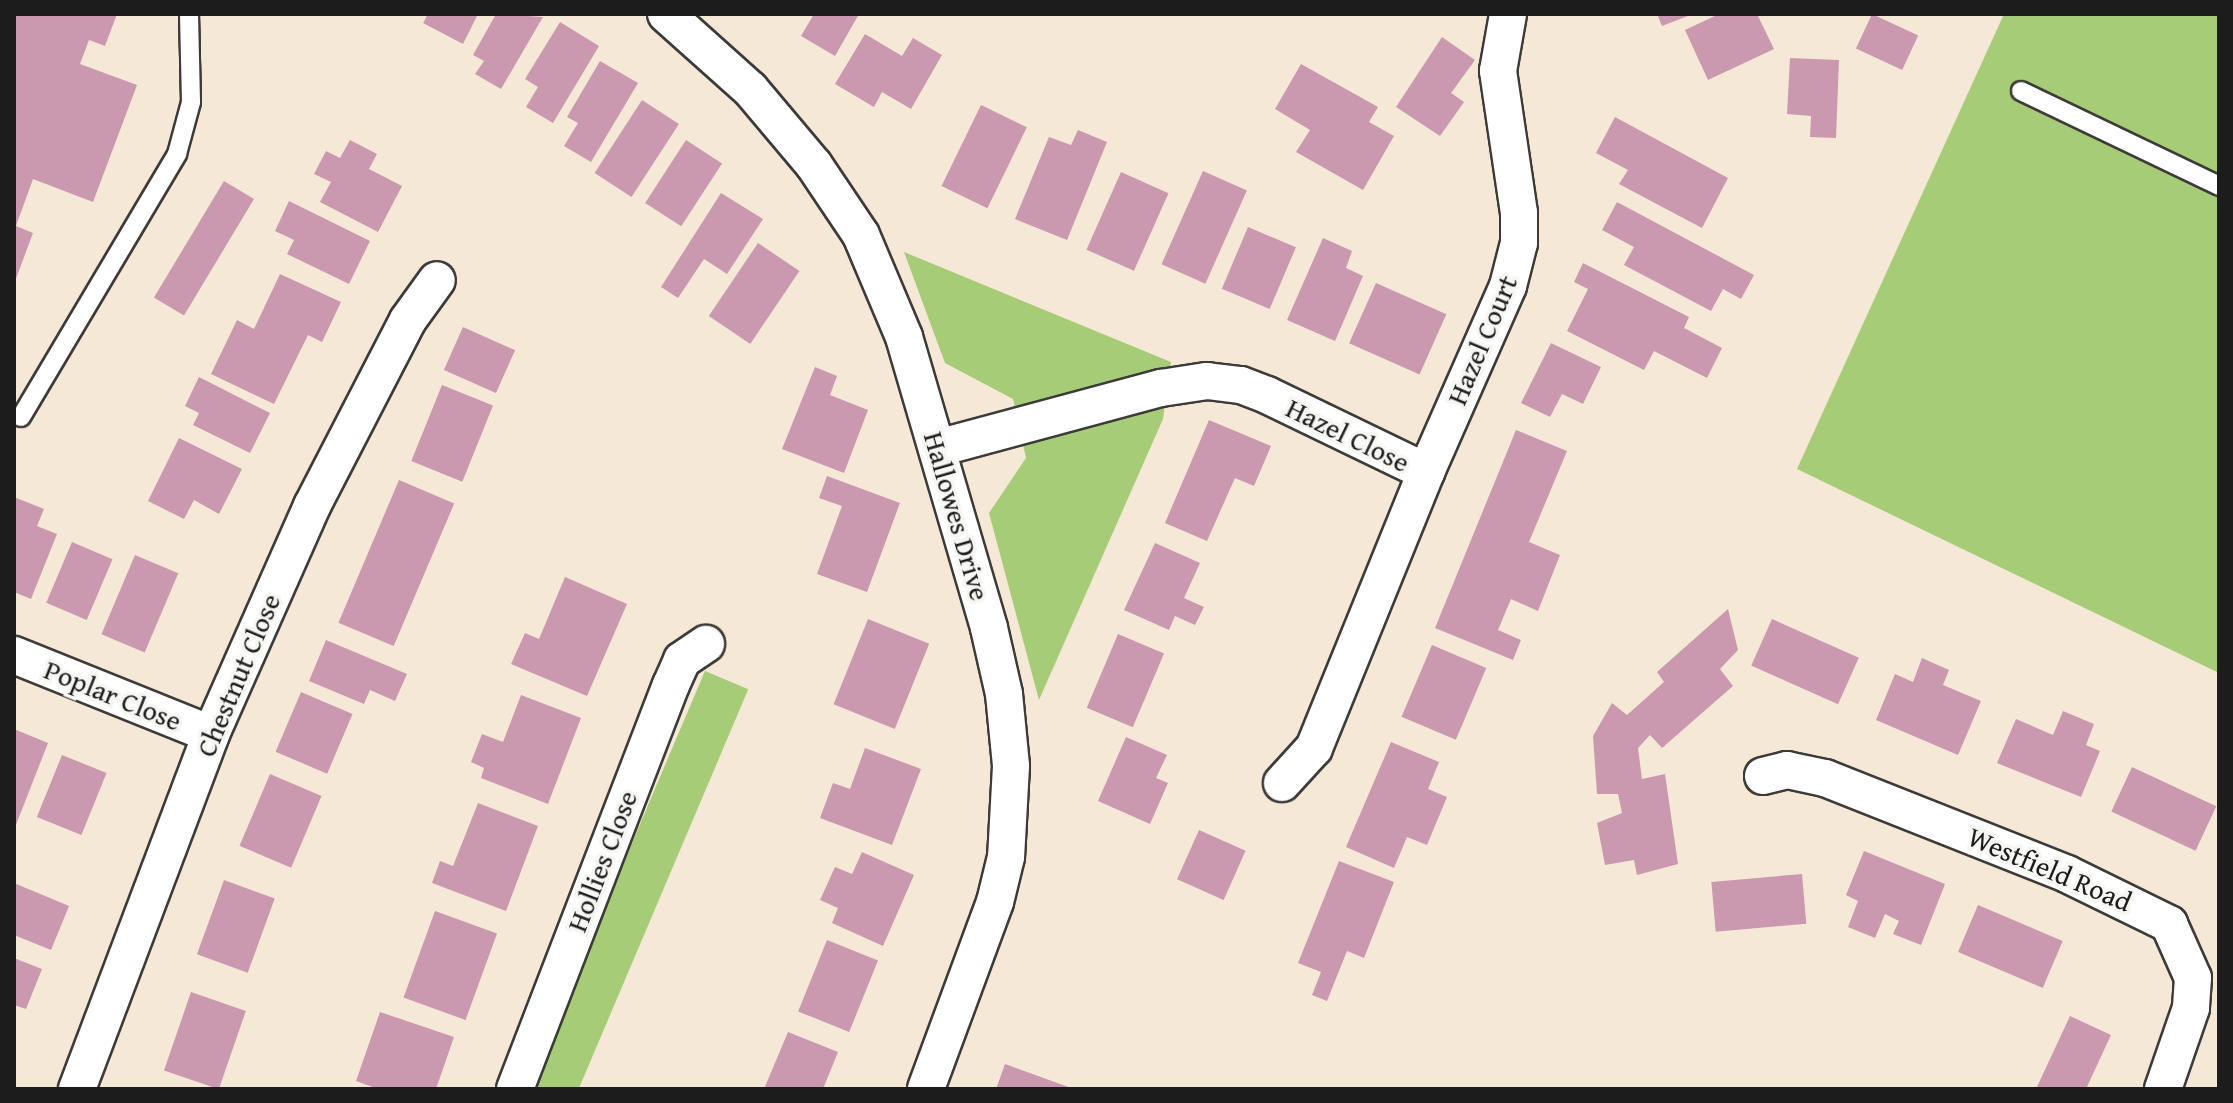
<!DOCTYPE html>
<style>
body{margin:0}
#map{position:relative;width:2233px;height:1103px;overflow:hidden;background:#f5e8d7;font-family:"Gentium Book Plus",serif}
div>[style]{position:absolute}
.green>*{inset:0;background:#a6cc77;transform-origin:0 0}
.building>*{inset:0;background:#ca99b0;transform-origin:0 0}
.roads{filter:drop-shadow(2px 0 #3d3b38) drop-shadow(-2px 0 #3d3b38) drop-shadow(0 2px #3d3b38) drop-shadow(0 -2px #3d3b38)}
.lane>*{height:18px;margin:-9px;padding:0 9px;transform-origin:9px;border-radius:9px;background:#fff}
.street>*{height:36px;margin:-18px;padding:0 18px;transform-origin:18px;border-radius:18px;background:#fff}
span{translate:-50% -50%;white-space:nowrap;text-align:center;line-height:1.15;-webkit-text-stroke:7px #f6f6f2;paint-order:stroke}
.street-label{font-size:28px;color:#1c1c1c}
.frame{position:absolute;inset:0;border:16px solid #1c1c1c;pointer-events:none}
</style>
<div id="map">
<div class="green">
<div style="clip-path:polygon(2004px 14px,2219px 14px,2219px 673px,1797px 469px)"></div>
<div style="clip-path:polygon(904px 252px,1171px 362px,1163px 419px,1039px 700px,989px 513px,1026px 458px,1013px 399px,945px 363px)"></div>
<div style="left:705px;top:671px;width:47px;height:450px;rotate:23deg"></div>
</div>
<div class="building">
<div style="clip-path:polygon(16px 14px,117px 14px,105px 46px,89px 40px,80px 64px,137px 85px,93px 202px,33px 179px,16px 226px,33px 233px,14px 284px)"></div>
<div style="clip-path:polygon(428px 14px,478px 14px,463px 44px,423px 23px)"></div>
<div style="clip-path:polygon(496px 14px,543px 17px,501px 89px,475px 74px,484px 61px,473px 55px)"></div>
<div style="clip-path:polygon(814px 14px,859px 14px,835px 56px,801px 36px)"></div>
<div style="clip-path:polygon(1657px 14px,1693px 14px,1662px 26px)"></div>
<div style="clip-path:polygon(1719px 14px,1757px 14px,1774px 49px,1708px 80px,1685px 30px)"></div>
<div style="left:1872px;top:14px;width:51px;height:38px;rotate:25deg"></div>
<div style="clip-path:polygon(560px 22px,599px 46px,553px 123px,526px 107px,538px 87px,525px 79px)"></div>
<div style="clip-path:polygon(865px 34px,902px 56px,913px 38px,942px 55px,911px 109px,882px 92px,874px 107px,835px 84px)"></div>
<div style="clip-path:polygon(1442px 37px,1475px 60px,1451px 93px,1464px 102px,1440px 136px,1396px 107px)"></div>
<div style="clip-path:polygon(1790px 58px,1839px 60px,1836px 138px,1810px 137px,1811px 116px,1787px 114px)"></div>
<div style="clip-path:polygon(600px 61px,638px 83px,591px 162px,564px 146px,578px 123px,567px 117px)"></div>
<div style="clip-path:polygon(1301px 64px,1378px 107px,1369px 122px,1394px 136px,1363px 190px,1296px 152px,1310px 130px,1275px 109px)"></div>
<div style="left:642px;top:100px;width:44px;height:87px;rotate:33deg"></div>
<div style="left:981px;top:105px;width:51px;height:90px;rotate:26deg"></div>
<div style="clip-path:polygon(1615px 117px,1728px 178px,1702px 228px,1619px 184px,1628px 170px,1596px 153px)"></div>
<div style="clip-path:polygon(1078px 130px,1107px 142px,1067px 240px,1015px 219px,1049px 137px,1071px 145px)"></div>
<div style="clip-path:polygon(350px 140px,377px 154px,369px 169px,402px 186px,378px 232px,320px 202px,331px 182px,314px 174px,326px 151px,340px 158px)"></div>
<div style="left:686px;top:140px;width:43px;height:75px;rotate:33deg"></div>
<div style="left:1203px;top:171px;width:48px;height:102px;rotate:24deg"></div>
<div style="left:1121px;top:172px;width:52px;height:85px;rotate:24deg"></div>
<div style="left:224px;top:181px;width:35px;height:136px;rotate:31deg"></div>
<div style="clip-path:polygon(721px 193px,763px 219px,727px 274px,704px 259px,678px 298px,661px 287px)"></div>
<div style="clip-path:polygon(289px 201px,370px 241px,349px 284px,287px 254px,294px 240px,275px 231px)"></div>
<div style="clip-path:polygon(1617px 202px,1754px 275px,1741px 299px,1723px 289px,1711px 311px,1624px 265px,1634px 247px,1602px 230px)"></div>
<div style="left:1248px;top:227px;width:52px;height:67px;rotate:23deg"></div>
<div style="clip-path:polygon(1323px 238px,1352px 251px,1346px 268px,1363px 276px,1335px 341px,1287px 320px)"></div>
<div style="left:758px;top:243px;width:50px;height:88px;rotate:34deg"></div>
<div style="clip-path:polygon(1583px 263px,1689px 317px,1684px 328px,1722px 348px,1707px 378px,1654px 351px,1644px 370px,1567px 331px,1588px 289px,1574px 282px)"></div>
<div style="clip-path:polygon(280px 274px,341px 302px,322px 342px,308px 335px,274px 404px,211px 374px,237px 320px,254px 329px)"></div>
<div style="left:1376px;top:283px;width:77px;height:66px;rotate:24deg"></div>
<div style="left:463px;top:327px;width:57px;height:47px;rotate:24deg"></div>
<div style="clip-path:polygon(1551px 343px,1601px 367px,1583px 404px,1562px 394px,1550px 417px,1521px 403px)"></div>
<div style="clip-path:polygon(815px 367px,837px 376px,830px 395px,868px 410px,844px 473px,782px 449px)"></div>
<div style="clip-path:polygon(199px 377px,270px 413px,250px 453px,193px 425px,199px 413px,185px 406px)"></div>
<div style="left:442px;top:385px;width:55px;height:82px;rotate:22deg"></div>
<div style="clip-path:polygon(1209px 420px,1271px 446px,1254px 486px,1235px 478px,1207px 541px,1165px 523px)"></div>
<div style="clip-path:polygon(1516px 430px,1567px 451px,1529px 542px,1560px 555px,1538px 611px,1511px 599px,1498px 630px,1521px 640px,1513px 660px,1435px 628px)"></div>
<div style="clip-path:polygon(179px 438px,242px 469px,219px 514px,194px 500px,184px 519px,148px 501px)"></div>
<div style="clip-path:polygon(827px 476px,900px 503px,867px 592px,817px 574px,842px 506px,819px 498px)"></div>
<div style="left:399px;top:480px;width:60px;height:155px;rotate:23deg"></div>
<div style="clip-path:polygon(14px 497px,44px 509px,37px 526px,57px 534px,31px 599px,14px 592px)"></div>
<div style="left:72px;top:542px;width:44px;height:66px;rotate:23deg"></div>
<div style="clip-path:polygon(1155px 543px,1200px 563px,1184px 598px,1204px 607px,1195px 625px,1175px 616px,1169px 630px,1124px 610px)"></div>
<div style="left:135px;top:555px;width:47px;height:86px;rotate:23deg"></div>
<div style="clip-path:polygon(565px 577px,627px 604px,587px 696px,511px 664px,525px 633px,539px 639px)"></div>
<div style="clip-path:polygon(1728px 609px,1738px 650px,1720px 669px,1733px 686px,1662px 748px,1650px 735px,1638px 748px,1642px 779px,1665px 774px,1678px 864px,1637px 875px,1634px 860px,1605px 865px,1597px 823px,1622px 813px,1618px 794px,1597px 794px,1593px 736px,1612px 703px,1627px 715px,1664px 682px,1657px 672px)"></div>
<div style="left:868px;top:619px;width:66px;height:92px;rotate:22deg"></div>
<div style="left:1772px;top:619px;width:95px;height:51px;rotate:24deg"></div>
<div style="left:1118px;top:634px;width:50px;height:80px;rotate:23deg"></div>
<div style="clip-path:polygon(326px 640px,407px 674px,395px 701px,370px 690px,364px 704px,309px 681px)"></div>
<div style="left:1432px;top:645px;width:59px;height:78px;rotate:23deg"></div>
<div style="clip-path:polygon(1922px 658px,1949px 670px,1943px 685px,1981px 701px,1958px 755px,1876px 720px,1895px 674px,1913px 682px)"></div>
<div style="left:301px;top:692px;width:56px;height:65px;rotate:23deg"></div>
<div style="clip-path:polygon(521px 695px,581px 718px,548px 804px,481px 778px,484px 768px,471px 762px,482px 734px,503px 742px)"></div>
<div style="clip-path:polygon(2063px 711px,2094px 724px,2086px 745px,2100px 751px,2081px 797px,1997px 763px,2016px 719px,2053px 735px)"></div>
<div style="clip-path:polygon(14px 729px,48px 743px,14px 830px)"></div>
<div style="clip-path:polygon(1126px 737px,1167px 755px,1156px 778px,1168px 783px,1150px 824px,1098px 801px)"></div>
<div style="clip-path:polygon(1391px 742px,1439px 762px,1428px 789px,1447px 797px,1427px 845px,1407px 837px,1394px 868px,1346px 847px)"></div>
<div style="clip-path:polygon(865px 748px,921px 769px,892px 845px,820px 818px,833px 783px,850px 789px)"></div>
<div style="left:62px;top:755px;width:48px;height:67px;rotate:22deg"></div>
<div style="left:2132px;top:767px;width:93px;height:49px;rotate:25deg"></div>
<div style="left:270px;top:774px;width:56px;height:78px;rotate:23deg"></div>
<div style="clip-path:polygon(478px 803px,538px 826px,506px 911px,432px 883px,440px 861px,453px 866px)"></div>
<div style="left:1199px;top:830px;width:51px;height:54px;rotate:24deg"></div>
<div style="clip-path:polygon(1864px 851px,1945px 884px,1921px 945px,1893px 934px,1899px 921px,1885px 914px,1875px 938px,1848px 927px,1858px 901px,1846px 895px)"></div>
<div style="clip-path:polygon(862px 852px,914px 875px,883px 946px,832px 923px,838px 908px,820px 900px,835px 867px,852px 874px)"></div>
<div style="clip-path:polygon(1339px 861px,1394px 882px,1364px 958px,1347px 951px,1327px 1001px,1312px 995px,1321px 972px,1298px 963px)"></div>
<div style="left:1802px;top:874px;width:50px;height:91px;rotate:85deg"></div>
<div style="left:224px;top:880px;width:54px;height:79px;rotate:20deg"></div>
<div style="clip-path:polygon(14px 883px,69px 906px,51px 950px,14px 935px)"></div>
<div style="left:1978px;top:905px;width:92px;height:51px;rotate:23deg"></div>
<div style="left:435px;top:911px;width:66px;height:92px;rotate:20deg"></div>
<div style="left:827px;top:940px;width:55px;height:77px;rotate:22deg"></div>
<div style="clip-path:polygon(14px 958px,42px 969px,26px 1009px,14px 1005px)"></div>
<div style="left:191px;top:992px;width:58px;height:83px;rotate:19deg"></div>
<div style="clip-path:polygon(380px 1012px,454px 1037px,436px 1089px,378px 1089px,356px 1081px)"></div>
<div style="clip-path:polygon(2070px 1016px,2111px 1035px,2086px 1089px,2036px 1089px)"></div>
<div style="clip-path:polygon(788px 1032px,838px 1052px,823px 1089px,764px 1089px)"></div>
<div style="clip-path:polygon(1005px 1064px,1074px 1089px,996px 1089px)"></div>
</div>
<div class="roads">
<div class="lane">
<div style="left:2021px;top:91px;width:220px;rotate:25.6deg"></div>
<div style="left:21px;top:417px;width:306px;rotate:-59.3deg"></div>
<div style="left:177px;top:154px;width:54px;rotate:-74.9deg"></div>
<div style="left:191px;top:102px;width:88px;rotate:-91.3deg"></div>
</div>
<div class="street">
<div style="left:666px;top:14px;width:113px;rotate:41.8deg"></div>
<div style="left:750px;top:89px;width:99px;rotate:49.9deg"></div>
<div style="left:814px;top:165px;width:84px;rotate:56.1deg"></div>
<div style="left:861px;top:235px;width:111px;rotate:67.1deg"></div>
<div style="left:904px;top:337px;width:303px;rotate:73.7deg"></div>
<div style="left:989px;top:628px;width:68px;rotate:77.2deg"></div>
<div style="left:1004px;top:694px;width:72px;rotate:84.4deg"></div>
<div style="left:1011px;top:766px;width:91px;rotate:93.1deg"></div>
<div style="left:1006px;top:857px;width:46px;rotate:103.7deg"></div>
<div style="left:995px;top:902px;width:199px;rotate:110.3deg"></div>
<div style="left:938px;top:448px;width:231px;rotate:-15.1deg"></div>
<div style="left:1161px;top:388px;width:47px;rotate:-8.7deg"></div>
<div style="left:1207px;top:381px;width:34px;rotate:7deg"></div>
<div style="left:1241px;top:385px;width:28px;rotate:21deg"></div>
<div style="left:1267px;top:395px;width:177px;rotate:25.8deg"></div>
<div style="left:14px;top:655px;width:212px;rotate:21.9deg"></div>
<div style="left:1763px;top:776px;width:25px;rotate:-14deg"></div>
<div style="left:1787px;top:770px;width:39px;rotate:12deg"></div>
<div style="left:1825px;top:778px;width:260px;rotate:21.6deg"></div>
<div style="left:2067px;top:874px;width:114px;rotate:26.1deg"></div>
<div style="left:2169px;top:924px;width:59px;rotate:66deg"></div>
<div style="left:2193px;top:978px;width:30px;rotate:94deg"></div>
<div style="left:2191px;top:1008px;width:86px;rotate:109.1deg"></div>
<div style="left:1282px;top:783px;width:47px;rotate:-47.6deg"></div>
<div style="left:1314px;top:748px;width:298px;rotate:-67.9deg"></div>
<div style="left:1426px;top:472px;width:203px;rotate:-66.2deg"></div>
<div style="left:1508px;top:286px;width:44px;rotate:-75.7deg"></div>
<div style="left:1519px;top:243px;width:30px;rotate:-90deg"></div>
<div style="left:1519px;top:213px;width:144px;rotate:-98.4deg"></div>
<div style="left:1498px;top:71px;width:58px;rotate:-80deg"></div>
<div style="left:77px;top:1089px;width:379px;rotate:-69.3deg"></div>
<div style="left:211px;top:734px;width:249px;rotate:-66.1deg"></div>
<div style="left:312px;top:506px;width:209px;rotate:-62.7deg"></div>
<div style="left:408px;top:320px;width:49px;rotate:-54.1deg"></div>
<div style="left:515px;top:1089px;width:433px;rotate:-68.9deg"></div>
<div style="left:671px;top:685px;width:27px;rotate:-66deg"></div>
<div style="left:682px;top:660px;width:29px;rotate:-34deg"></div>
</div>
</div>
<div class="street-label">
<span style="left:1482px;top:340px;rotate:-67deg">Hazel Court</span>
<span style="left:1348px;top:435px;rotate:26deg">Hazel Close</span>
<span style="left:957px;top:516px;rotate:74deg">Hallowes Drive</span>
<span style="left:238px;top:675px;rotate:-67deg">Chestnut Close</span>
<span style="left:113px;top:695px;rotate:22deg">Poplar Close</span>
<span style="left:602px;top:861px;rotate:-69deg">Hollies Close</span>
<span style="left:2050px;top:869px;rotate:23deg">Westfield Road</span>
</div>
<div class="frame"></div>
</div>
